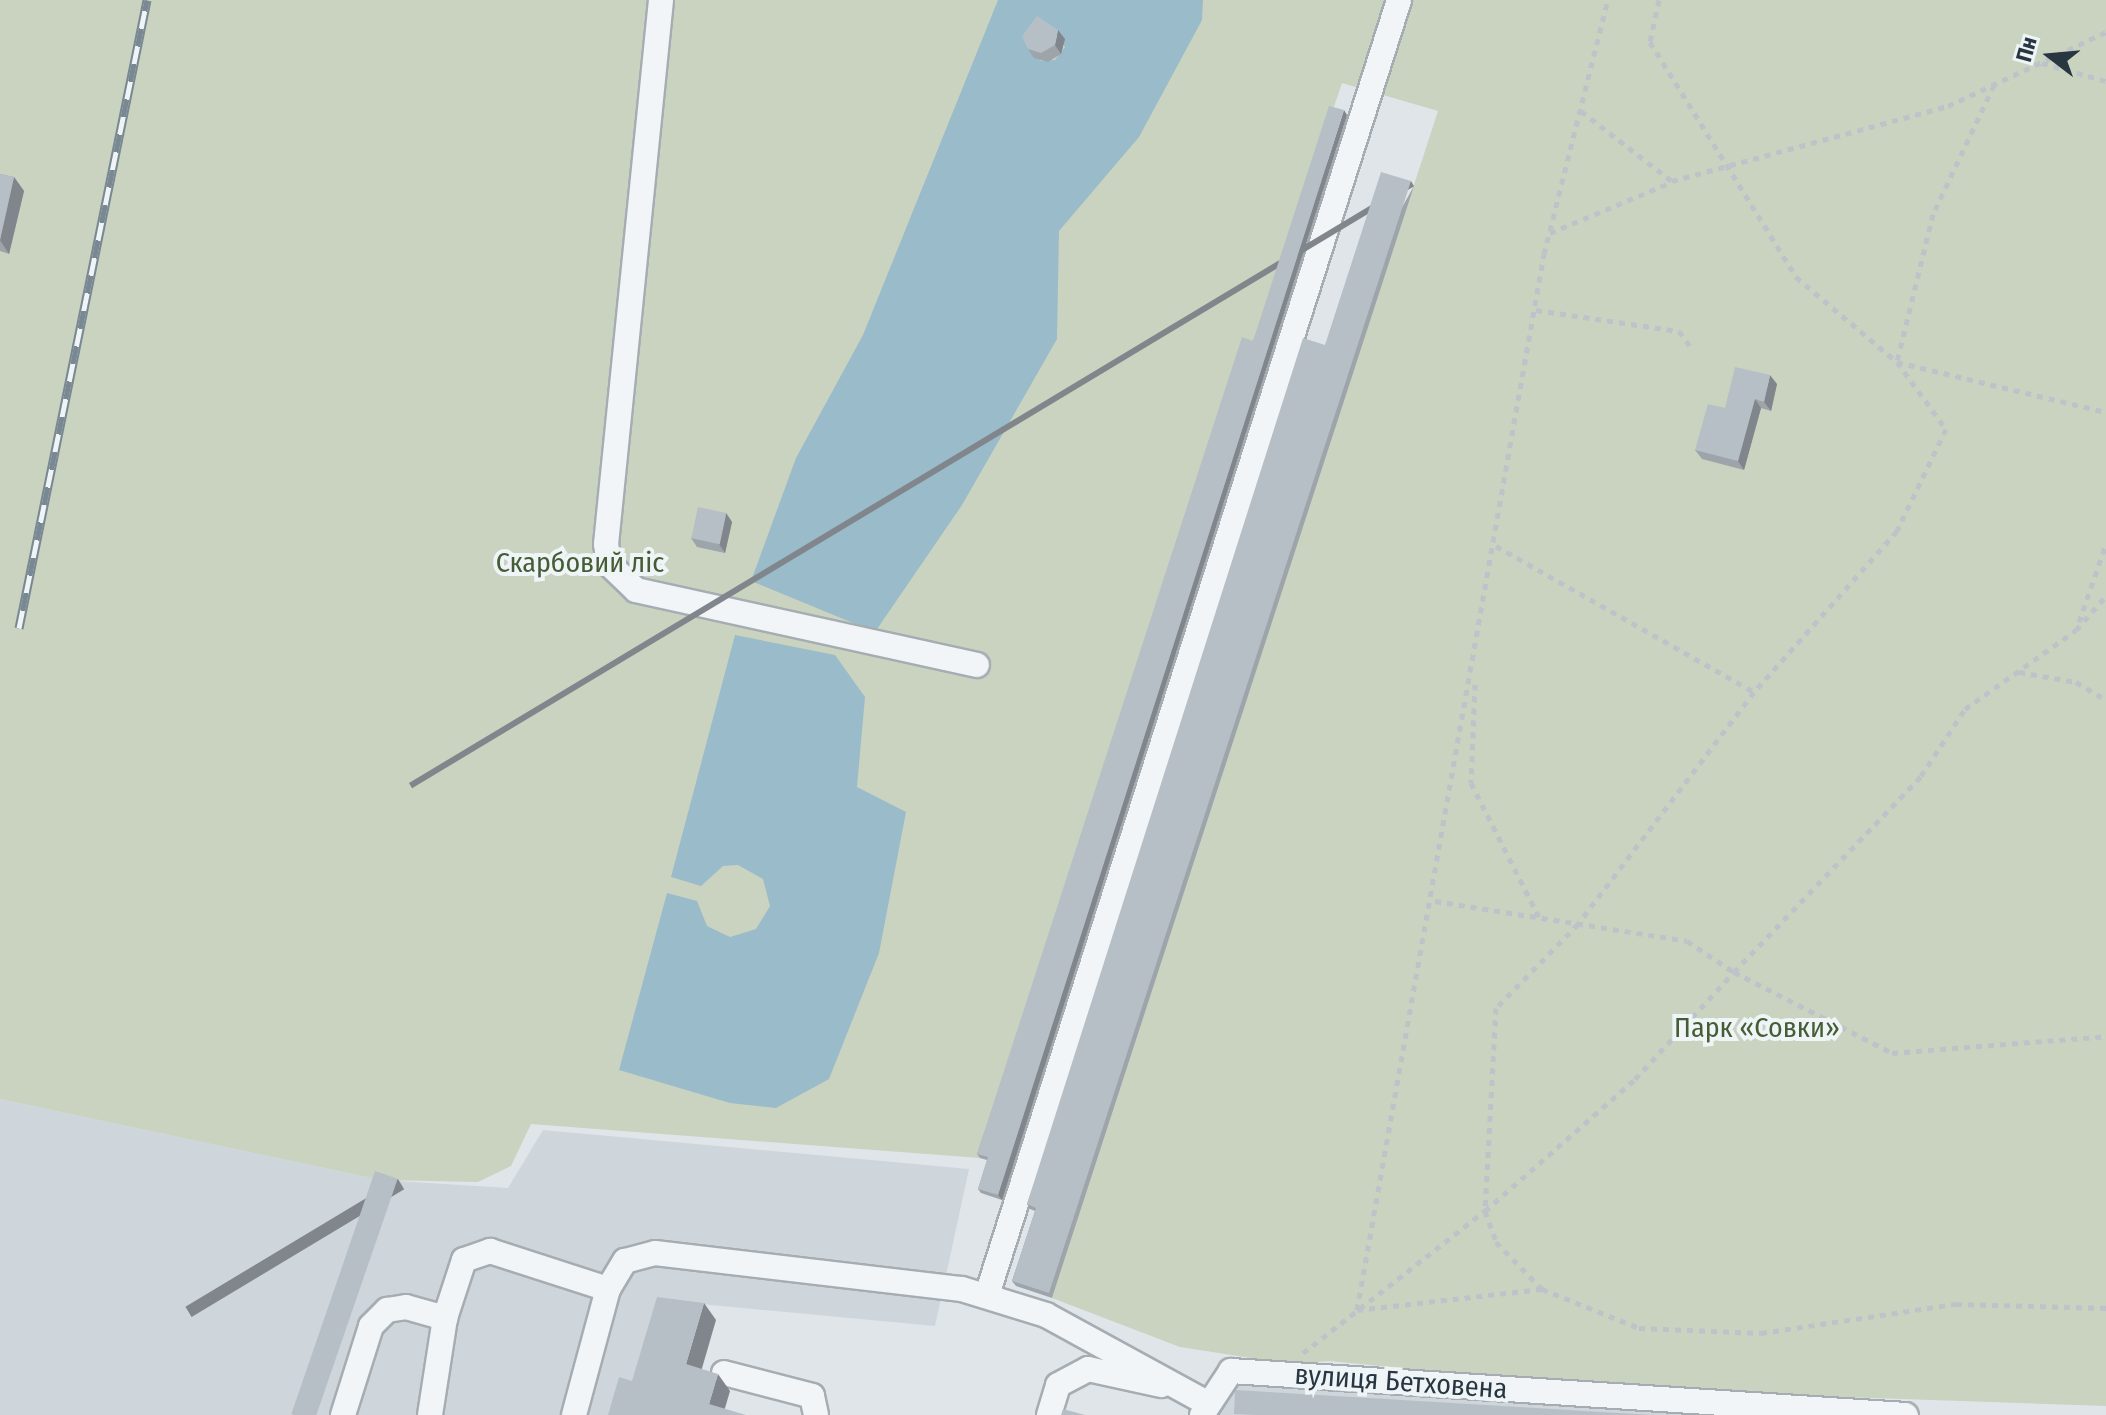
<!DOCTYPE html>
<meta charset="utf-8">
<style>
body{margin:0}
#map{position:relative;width:2106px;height:1415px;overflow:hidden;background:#e0e5e9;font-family:"Fira Sans Condensed",sans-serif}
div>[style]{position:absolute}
.built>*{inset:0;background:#ced5db}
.green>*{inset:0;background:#c9d3c0}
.water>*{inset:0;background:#9abbca}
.path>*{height:5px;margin-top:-2.5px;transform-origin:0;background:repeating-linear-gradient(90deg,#bdc3c8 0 6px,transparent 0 12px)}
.roads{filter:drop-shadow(2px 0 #a5adb3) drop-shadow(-2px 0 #a5adb3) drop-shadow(0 2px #a5adb3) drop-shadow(0 -2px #a5adb3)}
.minor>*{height:24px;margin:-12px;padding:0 12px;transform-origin:12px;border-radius:12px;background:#f2f5f7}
.rail>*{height:9px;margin-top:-4.5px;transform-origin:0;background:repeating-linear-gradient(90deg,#eff4f6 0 18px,#798893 0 36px);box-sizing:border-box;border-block:2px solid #798893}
.wall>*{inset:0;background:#9da4aa}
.shaded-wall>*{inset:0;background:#80868b;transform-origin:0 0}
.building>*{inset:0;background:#b7bfc6;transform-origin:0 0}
span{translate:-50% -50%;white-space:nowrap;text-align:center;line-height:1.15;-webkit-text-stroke:8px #eff4f6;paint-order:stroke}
.park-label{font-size:28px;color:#455d35}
.street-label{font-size:28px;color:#283641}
.north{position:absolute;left:2010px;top:16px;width:80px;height:80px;-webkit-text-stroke:6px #eff4f6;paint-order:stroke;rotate:286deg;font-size:22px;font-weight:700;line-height:32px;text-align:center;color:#283641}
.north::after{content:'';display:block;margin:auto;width:28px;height:36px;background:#283641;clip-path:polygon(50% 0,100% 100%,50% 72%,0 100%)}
</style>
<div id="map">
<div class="built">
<div style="clip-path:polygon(0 1099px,381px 1180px,508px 1188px,543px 1130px,969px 1169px,935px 1326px,659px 1300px,624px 1415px,0 1415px)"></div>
<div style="clip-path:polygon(1231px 1371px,1906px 1415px,1201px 1415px)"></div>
</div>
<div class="green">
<div style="clip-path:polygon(0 0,2106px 0,2106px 1406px,1614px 1389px,1330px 1361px,1290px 1364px,1180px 1347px,1052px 1298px,1438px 111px,1342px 83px,980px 1158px,531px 1124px,511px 1166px,478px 1182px,381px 1180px,0 1099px)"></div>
</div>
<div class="water">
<div style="clip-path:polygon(evenodd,998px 0,1203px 0,1202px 20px,1139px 137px,1059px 231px,1057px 339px,962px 505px,875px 632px,751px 581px,796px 458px,863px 335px,998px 0,1050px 25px,1065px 47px,1055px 60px,1041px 61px,1028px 45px,1050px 25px)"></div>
<div style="clip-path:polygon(735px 635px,835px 655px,865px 697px,857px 787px,906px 812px,879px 953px,829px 1079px,776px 1108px,730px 1103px,619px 1070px,667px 893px,697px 901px,707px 926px,730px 937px,756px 929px,770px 906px,763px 879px,738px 865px,723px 866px,701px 886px,671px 877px)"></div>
</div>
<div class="path">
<div style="left:1659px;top:0;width:43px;rotate:102.1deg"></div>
<div style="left:1650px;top:42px;width:277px;rotate:58.1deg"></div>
<div style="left:1796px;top:277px;width:132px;rotate:40.1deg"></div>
<div style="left:1897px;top:362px;width:83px;rotate:53.8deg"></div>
<div style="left:1946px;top:429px;width:113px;rotate:115.7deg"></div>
<div style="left:1897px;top:531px;width:215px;rotate:131.6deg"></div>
<div style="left:1754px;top:692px;width:291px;rotate:127.2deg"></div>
<div style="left:1578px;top:924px;width:117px;rotate:134.3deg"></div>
<div style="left:1496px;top:1008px;width:203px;rotate:93.1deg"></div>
<div style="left:1485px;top:1211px;width:33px;rotate:70deg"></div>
<div style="left:1496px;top:1242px;width:66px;rotate:45.6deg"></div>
<div style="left:1542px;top:1289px;width:105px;rotate:21.9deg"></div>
<div style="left:1639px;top:1328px;width:122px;rotate:2.3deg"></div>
<div style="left:1761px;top:1333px;width:197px;rotate:-8.5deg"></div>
<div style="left:1956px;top:1304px;width:150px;rotate:1.5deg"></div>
<div style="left:2042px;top:63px;width:66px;rotate:15.7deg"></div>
<div style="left:1994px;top:85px;width:143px;rotate:115.3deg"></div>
<div style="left:1933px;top:214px;width:152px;rotate:103.7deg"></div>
<div style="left:1897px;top:362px;width:215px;rotate:13.5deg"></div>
<div style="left:1581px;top:111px;width:115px;rotate:37.6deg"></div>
<div style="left:1672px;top:181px;width:286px;rotate:-15.2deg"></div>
<div style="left:1948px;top:106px;width:174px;rotate:-25.1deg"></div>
<div style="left:1550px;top:233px;width:132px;rotate:-22.7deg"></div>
<div style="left:1536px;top:310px;width:145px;rotate:8.4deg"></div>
<div style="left:1679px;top:331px;width:19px;rotate:54deg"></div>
<div style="left:1496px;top:546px;width:296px;rotate:29.5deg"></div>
<div style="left:2079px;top:622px;width:83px;rotate:-70.9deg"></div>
<div style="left:2019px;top:672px;width:58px;rotate:10deg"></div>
<div style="left:2076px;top:682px;width:35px;rotate:31deg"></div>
<div style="left:1475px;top:684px;width:99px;rotate:92.3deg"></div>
<div style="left:1471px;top:783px;width:150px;rotate:63.1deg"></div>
<div style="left:1435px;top:901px;width:255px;rotate:9deg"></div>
<div style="left:1687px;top:941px;width:56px;rotate:33.4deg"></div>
<div style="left:1734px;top:972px;width:271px;rotate:-46.3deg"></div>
<div style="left:1921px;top:776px;width:80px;rotate:-56.7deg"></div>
<div style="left:1965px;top:709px;width:136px;rotate:-35.4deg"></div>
<div style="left:2076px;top:630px;width:45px;rotate:-48.6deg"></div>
<div style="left:1542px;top:1289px;width:186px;rotate:173.5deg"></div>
<div style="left:1357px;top:1310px;width:1072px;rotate:-79.96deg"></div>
<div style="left:1544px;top:254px;width:262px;rotate:-75.9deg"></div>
<div style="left:1303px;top:1353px;width:231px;rotate:-38deg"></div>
<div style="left:1485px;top:1211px;width:200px;rotate:-41.3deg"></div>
<div style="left:1635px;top:1079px;width:146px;rotate:-47.2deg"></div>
<div style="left:1734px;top:972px;width:178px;rotate:27.1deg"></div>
<div style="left:1892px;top:1053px;width:215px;rotate:-4.5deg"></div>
</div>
<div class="roads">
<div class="minor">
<div style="left:661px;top:0;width:547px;rotate:95.77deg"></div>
<div style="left:606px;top:544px;width:20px;rotate:81deg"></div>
<div style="left:609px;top:564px;width:37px;rotate:44deg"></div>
<div style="left:636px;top:590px;width:349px;rotate:12.4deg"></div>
<div style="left:987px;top:1295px;width:1359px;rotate:-72.35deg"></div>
<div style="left:724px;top:1373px;width:91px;rotate:14.6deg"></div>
<div style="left:812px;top:1396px;width:19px;rotate:78deg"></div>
<div style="left:343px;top:1415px;width:93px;rotate:-72.5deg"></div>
<div style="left:371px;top:1326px;width:23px;rotate:-45deg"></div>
<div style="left:387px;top:1310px;width:19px;rotate:-9deg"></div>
<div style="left:406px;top:1307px;width:41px;rotate:15.8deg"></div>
<div style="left:445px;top:1318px;width:61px;rotate:-71.9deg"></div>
<div style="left:464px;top:1260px;width:28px;rotate:-19deg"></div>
<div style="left:490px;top:1251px;width:124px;rotate:17.9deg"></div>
<div style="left:608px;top:1289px;width:33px;rotate:-59deg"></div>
<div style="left:625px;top:1261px;width:31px;rotate:-15deg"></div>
<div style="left:655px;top:1253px;width:309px;rotate:6.7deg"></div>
<div style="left:962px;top:1289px;width:88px;rotate:17.2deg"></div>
<div style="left:1046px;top:1315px;width:183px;rotate:28.7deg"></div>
<div style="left:430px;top:1415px;width:98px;rotate:-81.2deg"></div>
<div style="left:574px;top:1415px;width:131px;rotate:-74.9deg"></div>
<div style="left:1049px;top:1415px;width:31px;rotate:-73deg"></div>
<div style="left:1058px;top:1385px;width:34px;rotate:-28deg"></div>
<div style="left:1088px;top:1369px;width:75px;rotate:12.4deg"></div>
<div style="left:1202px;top:1415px;width:53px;rotate:-56.6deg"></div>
<div style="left:1231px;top:1371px;width:676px;rotate:3.73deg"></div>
</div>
</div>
<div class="rail">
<div style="left:19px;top:628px;width:641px;rotate:-78.48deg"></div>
</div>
<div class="wall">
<div style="clip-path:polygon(1065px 39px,1061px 54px,1048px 62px,1034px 58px,1028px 49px)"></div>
<div style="clip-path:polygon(1347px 115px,1002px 1200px,981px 1193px,978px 1189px,987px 1160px,980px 1158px,977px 1154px,1253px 341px)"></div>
<div style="clip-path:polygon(0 174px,14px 177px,24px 191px,9px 254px,0 251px)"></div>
<div style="clip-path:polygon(1414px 186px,1052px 1298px,1016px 1286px,1012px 1281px,1035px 1211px,1030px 1209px,1027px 1204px,1325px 345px)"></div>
<div style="clip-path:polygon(1777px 384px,1771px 411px,1761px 408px,1744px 470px,1702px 459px,1695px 450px,1725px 408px)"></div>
<div style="clip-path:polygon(726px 513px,732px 522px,725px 553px,697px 547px,691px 538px)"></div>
</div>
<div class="shaded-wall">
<div style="clip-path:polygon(1058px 30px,1065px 39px,1061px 54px,1055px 45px)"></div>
<div style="clip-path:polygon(1344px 110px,1347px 115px,1002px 1200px,998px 1195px)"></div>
<div style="clip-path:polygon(14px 177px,24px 191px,9px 254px,0 240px)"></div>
<div style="left:1411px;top:181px;width:6px;height:1169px;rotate:59deg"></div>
<div style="clip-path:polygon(1770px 375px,1777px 384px,1771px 411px,1764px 402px)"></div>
<div style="clip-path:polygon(1755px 399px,1761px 408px,1744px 470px,1738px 461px)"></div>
<div style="clip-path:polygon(726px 513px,732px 522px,725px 553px,719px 544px)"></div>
<div style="left:398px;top:1179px;width:12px;height:248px;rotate:59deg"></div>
<div style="clip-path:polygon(704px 1303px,716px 1320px,698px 1382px,686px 1364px)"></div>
<div style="clip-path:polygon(718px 1374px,730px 1391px,723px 1415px,709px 1404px)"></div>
</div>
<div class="building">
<div style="clip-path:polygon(1037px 16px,1058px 30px,1055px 45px,1041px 53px,1028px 49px,1022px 36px)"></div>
<div style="clip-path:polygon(1329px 106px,1344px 110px,998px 1195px,978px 1189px,988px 1157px,977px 1154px,1242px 337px,1253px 341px)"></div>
<div style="clip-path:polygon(1381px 172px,1411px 181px,1049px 1293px,1012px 1281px,1036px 1208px,1027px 1204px,1303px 338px,1325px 345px)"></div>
<div style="clip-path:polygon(0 174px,14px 177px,0 240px)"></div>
<div style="clip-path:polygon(1735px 367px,1770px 375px,1764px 402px,1755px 399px,1738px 461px,1695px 450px,1708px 404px,1725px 408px)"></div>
<div style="left:698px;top:507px;width:29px;height:32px;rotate:12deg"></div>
<div style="left:375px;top:1171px;width:24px;height:257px;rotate:19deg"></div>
<div style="clip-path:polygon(657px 1297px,704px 1303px,686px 1364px,718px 1374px,709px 1404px,746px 1415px,608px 1415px,619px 1377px,632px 1381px)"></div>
<div style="clip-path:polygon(1235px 1390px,1652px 1415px,1256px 1415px,1234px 1414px)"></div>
<div style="clip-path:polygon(1063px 1409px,1085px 1415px,1061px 1415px)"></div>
</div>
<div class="park-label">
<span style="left:580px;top:563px">Скарбовий ліс</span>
<span style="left:1757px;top:1028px">Парк «Совки»</span>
</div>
<div class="street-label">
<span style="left:1401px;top:1382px;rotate:4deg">вулиця Бетховена</span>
</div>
<div class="north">Пн</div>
</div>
